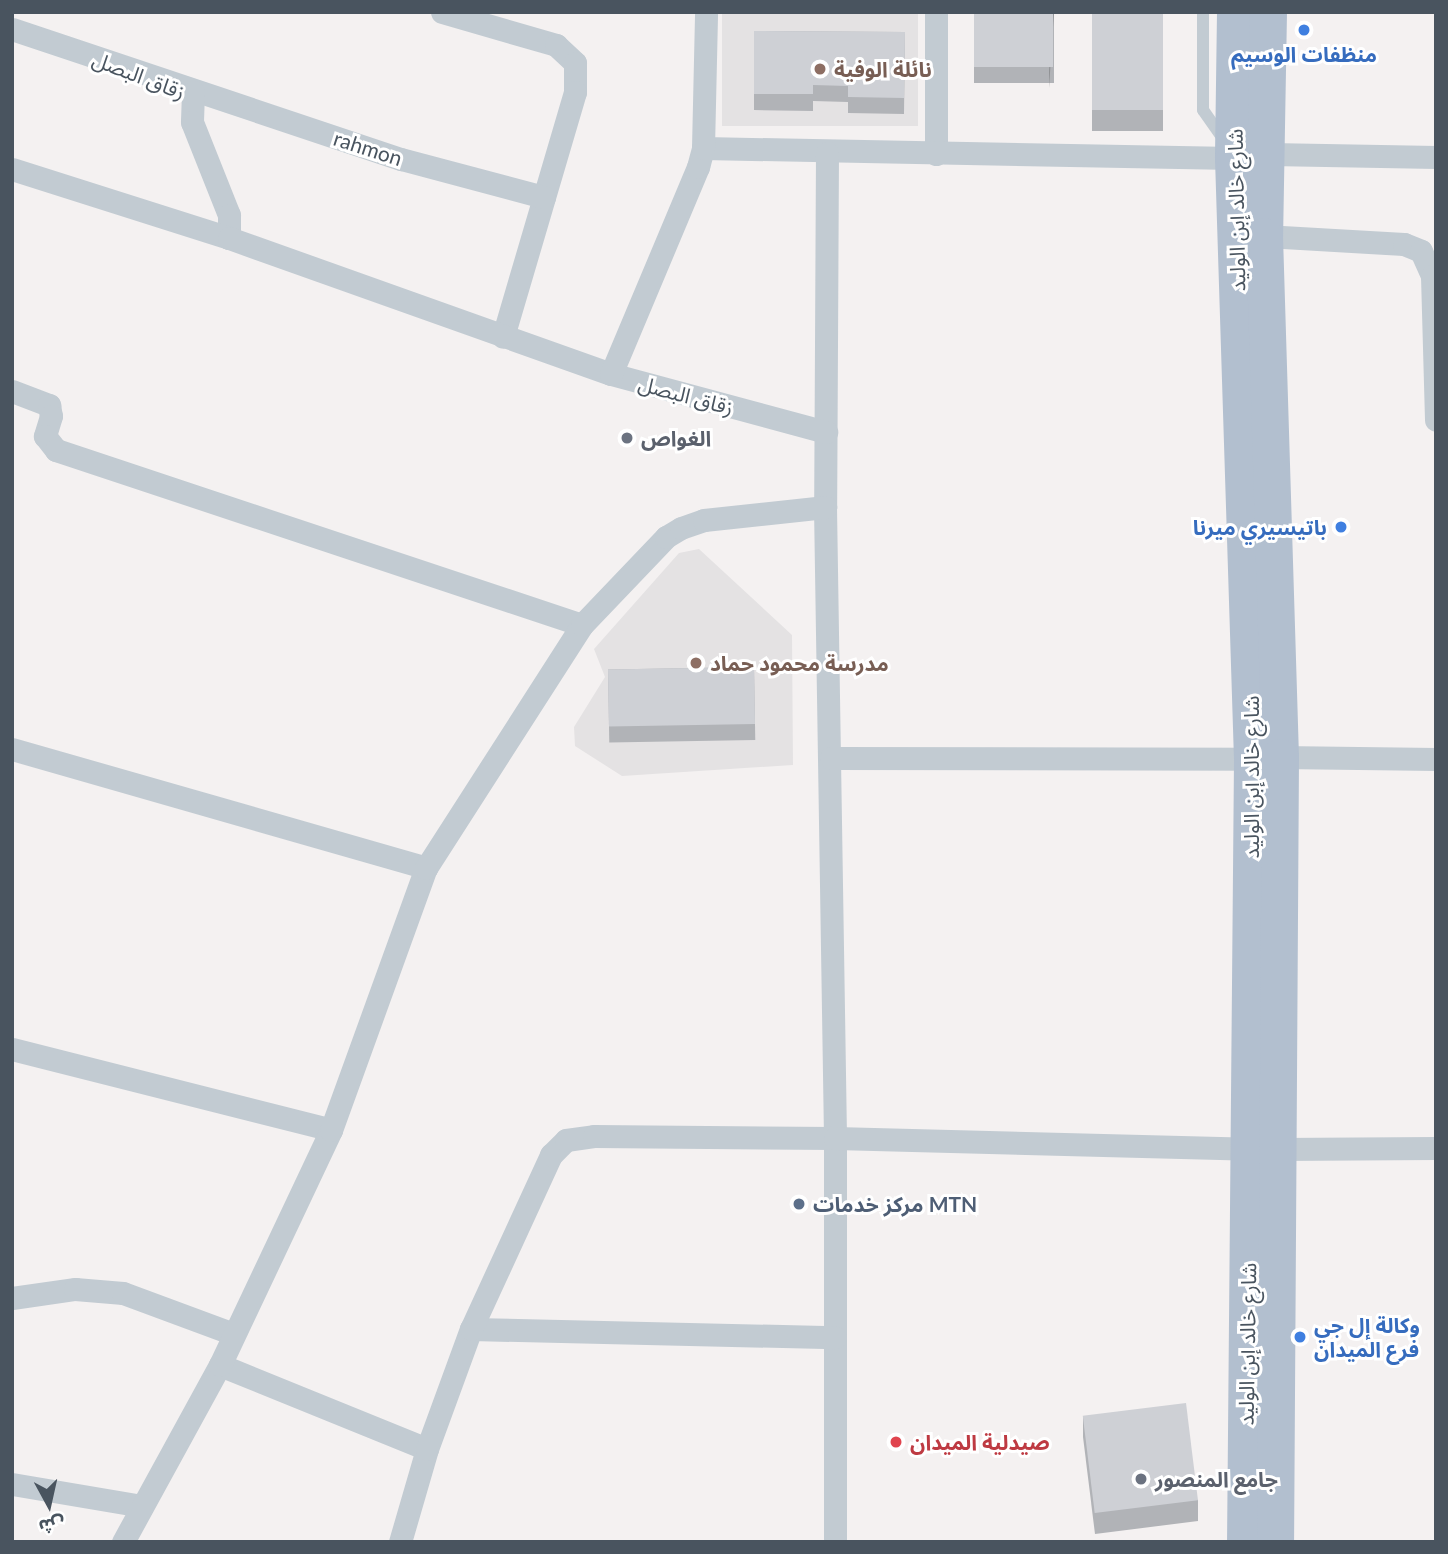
<!DOCTYPE html>
<meta charset="utf-8">
<style>
body{margin:0}
#map{position:relative;width:1448px;height:1554px;overflow:hidden;background:#f4f1f1;font-family:Lato,"Noto Sans Arabic",sans-serif}
div>[style]{position:absolute}
.education>*{inset:0;background:#e4e2e3;transform-origin:0 0}
.lane>*{height:12px;margin:-6px;padding:0 6px;transform-origin:6px;border-radius:6px;background:#c2cbd2}
.street>*{height:23px;margin:-11.5px;padding:0 11.5px;transform-origin:11.5px;border-radius:11.5px;background:#c2cbd2}
.primary>*{height:37px;margin:-18.5px;padding:0 18.5px;transform-origin:18.5px;border-radius:18.5px;background:#b2bfcf}
.wall>*{inset:0;background:#b1b3b7;transform-origin:0 0}
.shaded-wall>*{inset:0;background:#909295}
.building>*{inset:0;background:#ced0d5;transform-origin:0 0}
.dots>*{width:19px;height:19px;translate:-50% -50%;box-sizing:border-box;border:4px solid #fff;border-radius:50%}
span{translate:-50% -50%;white-space:nowrap;text-align:center;line-height:1.15;-webkit-text-stroke:6px #fff;paint-order:stroke}
.shop-label{font-size:21px;color:#366cbe;font-weight:700}
.right{translate:-100% -50%;text-align:right}
.left{translate:0 -50%;text-align:left}
.education-label{font-size:21px;color:#785e54;font-weight:700}
.street-label{font-size:21px;color:#49545f}
.worship-label{font-size:21px;color:#5b616d;font-weight:700}
.service-label{font-size:21px;color:#4e5e75;font-weight:700}
.health-label{font-size:21px;color:#be3a42;font-weight:700}
.frame{position:absolute;inset:0;border:14px solid #49545f;pointer-events:none}
.north{position:absolute;left:14px;top:1470px;width:70px;height:70px;-webkit-text-stroke:5px #fff;paint-order:stroke;rotate:172deg;font-size:19px;font-weight:700;line-height:28px;text-align:center;color:#49545f}
.north::after{content:'';display:block;margin:auto;width:24px;height:32px;background:#49545f;clip-path:polygon(50% 0,100% 100%,50% 72%,0 100%)}
</style>
<div id="map">
<div class="education">
<div style="left:722px;top:12px;width:196px;height:114px"></div>
<div style="clip-path:polygon(699px 549px,792px 635px,793px 765px,622px 776px,575px 746px,574px 727px,605px 677px,594px 649px,679px 553px)"></div>
</div>
<div class="lane">
<div style="left:1203px;top:12px;width:98px;rotate:90deg"></div>
<div style="left:1203px;top:110px;width:38px;rotate:55deg"></div>
</div>
<div class="street">
<div style="left:442px;top:12px;width:119px;rotate:16.1deg"></div>
<div style="left:556px;top:45px;width:26px;rotate:43deg"></div>
<div style="left:575px;top:63px;width:29px;rotate:90deg"></div>
<div style="left:575px;top:92px;width:255px;rotate:106.4deg"></div>
<div style="left:936px;top:12px;width:142px;rotate:90deg"></div>
<div style="left:12px;top:29px;width:410px;rotate:18.5deg"></div>
<div style="left:401px;top:159px;width:148px;rotate:14.9deg"></div>
<div style="left:193px;top:92px;width:30px;rotate:92deg"></div>
<div style="left:192px;top:122px;width:100px;rotate:68.3deg"></div>
<div style="left:229px;top:215px;width:23px;rotate:90deg"></div>
<div style="left:703px;top:148px;width:530px;rotate:1.08deg"></div>
<div style="left:827px;top:153px;width:354px;rotate:90.3deg"></div>
<div style="left:825px;top:507px;width:631px;rotate:89.09deg"></div>
<div style="left:835px;top:1138px;width:404px;rotate:90deg"></div>
<div style="left:1265px;top:154px;width:171px;rotate:1deg"></div>
<div style="left:12px;top:169px;width:228px;rotate:17.6deg"></div>
<div style="left:229px;top:238px;width:405px;rotate:19.6deg"></div>
<div style="left:611px;top:374px;width:223px;rotate:15.1deg"></div>
<div style="left:1264px;top:236px;width:140px;rotate:3.3deg"></div>
<div style="left:1404px;top:244px;width:18px;rotate:22deg"></div>
<div style="left:1421px;top:251px;width:27px;rotate:66deg"></div>
<div style="left:1432px;top:276px;width:144px;rotate:88.4deg"></div>
<div style="left:611px;top:374px;width:225px;rotate:-67.2deg"></div>
<div style="left:698px;top:167px;width:20px;rotate:-75deg"></div>
<div style="left:703px;top:148px;width:136px;rotate:-88.7deg"></div>
<div style="left:12px;top:391px;width:40px;rotate:21deg"></div>
<div style="left:49px;top:405px;width:11px;rotate:80deg"></div>
<div style="left:51px;top:416px;width:21px;rotate:107deg"></div>
<div style="left:45px;top:436px;width:18px;rotate:52deg"></div>
<div style="left:56px;top:450px;width:554px;rotate:18.4deg"></div>
<div style="left:12px;top:749px;width:431px;rotate:16deg"></div>
<div style="left:1280px;top:757px;width:156px;rotate:0.7deg"></div>
<div style="left:831px;top:758px;width:421px;rotate:0.1deg"></div>
<div style="left:12px;top:1049px;width:329px;rotate:14.2deg"></div>
<div style="left:1278px;top:1149px;width:158px;rotate:-0.4deg"></div>
<div style="left:12px;top:1298px;width:64px;rotate:-8.1deg"></div>
<div style="left:75px;top:1289px;width:48px;rotate:4.8deg"></div>
<div style="left:123px;top:1293px;width:118px;rotate:20.3deg"></div>
<div style="left:471px;top:1329px;width:364px;rotate:1.3deg"></div>
<div style="left:220px;top:1365px;width:223px;rotate:22.1deg"></div>
<div style="left:12px;top:1484px;width:132px;rotate:9.6deg"></div>
<div style="left:123px;top:1542px;width:202px;rotate:-61.3deg"></div>
<div style="left:220px;top:1365px;width:260px;rotate:-64.7deg"></div>
<div style="left:331px;top:1130px;width:279px;rotate:-70.1deg"></div>
<div style="left:426px;top:868px;width:289px;rotate:-57.3deg"></div>
<div style="left:582px;top:625px;width:122px;rotate:-46.3deg"></div>
<div style="left:666px;top:537px;width:17px;rotate:-31deg"></div>
<div style="left:681px;top:528px;width:24px;rotate:-19deg"></div>
<div style="left:704px;top:520px;width:122px;rotate:-6.1deg"></div>
<div style="left:400px;top:1542px;width:97px;rotate:-73.8deg"></div>
<div style="left:427px;top:1449px;width:128px;rotate:-69.9deg"></div>
<div style="left:471px;top:1329px;width:192px;rotate:-65.3deg"></div>
<div style="left:551px;top:1155px;width:21px;rotate:-45deg"></div>
<div style="left:566px;top:1140px;width:28px;rotate:-8deg"></div>
<div style="left:594px;top:1136px;width:241px;rotate:0.5deg"></div>
<div style="left:835px;top:1138px;width:414px;rotate:1.5deg"></div>
</div>
<div class="primary">
<div style="left:1235px;top:12px;width:146px;rotate:90.8deg"></div>
<div style="left:1233px;top:158px;width:601px;rotate:88.19deg"></div>
<div style="left:1252px;top:759px;width:783px;rotate:90.51deg"></div>
<div style="left:1268px;top:12px;width:224px;rotate:91deg"></div>
<div style="left:1264px;top:236px;width:521px;rotate:88.24deg"></div>
<div style="left:1280px;top:757px;width:785px;rotate:90.36deg"></div>
</div>
<div class="wall">
<div style="left:974px;top:12px;width:80px;height:71px"></div>
<div style="left:1092px;top:12px;width:71px;height:119px"></div>
<div style="clip-path:polygon(754px 31px,905px 32px,904px 114px,848px 113px,848px 102px,813px 101px,813px 111px,754px 110px)"></div>
<div style="left:754px;top:667px;width:73px;height:146px;rotate:89deg"></div>
<div style="clip-path:polygon(1083px 1416px,1198px 1500px,1198px 1521px,1095px 1534px,1083px 1437px)"></div>
</div>
<div class="shaded-wall">
<div style="clip-path:polygon(1053px 12px,1054px 12px,1049px 88px,1049px 71px)"></div>
</div>
<div class="building">
<div style="left:974px;top:12px;width:79px;height:55px"></div>
<div style="left:1092px;top:12px;width:71px;height:98px"></div>
<div style="clip-path:polygon(754px 31px,905px 32px,904px 98px,848px 97px,848px 86px,813px 85px,813px 94px,754px 94px)"></div>
<div style="left:754px;top:667px;width:57px;height:146px;rotate:89deg"></div>
<div style="left:1186px;top:1403px;width:98px;height:104px;rotate:83deg"></div>
</div>
<div class="dots">
<div style="left:1304px;top:30px;background:#3f7fe0"></div>
<div style="left:820px;top:69px;background:#8d6e63"></div>
<div style="left:627px;top:438px;background:#6b7280"></div>
<div style="left:1341px;top:527px;background:#3f7fe0"></div>
<div style="left:696px;top:663px;background:#8d6e63"></div>
<div style="left:799px;top:1204px;background:#5c6f8a"></div>
<div style="left:1300px;top:1337px;background:#3f7fe0"></div>
<div style="left:896px;top:1442px;background:#e0444e"></div>
<div style="left:1141px;top:1479px;background:#6b7280"></div>
</div>
<div class="shop-label">
<span style="left:1304px;top:54px">منظفات الوسيم</span>
<span class="right" style="left:1327px;top:527px">باتيسيري ميرنا</span>
<span class="left" style="left:1314px;top:1337px">وكالة إل جي<br>فرع الميدان</span>
</div>
<div class="education-label">
<span class="left" style="left:834px;top:69px">نائلة الوفية</span>
<span class="left" style="left:710px;top:663px">مدرسة محمود حماد</span>
</div>
<div class="street-label">
<span style="left:139px;top:75px;rotate:21deg">زقاق البصل</span>
<span style="left:368px;top:148px;rotate:18deg">rahmon</span>
<span style="left:1236px;top:210px;rotate:-91deg">شارع خالد إبن الوليد</span>
<span style="left:686px;top:395px;rotate:15deg">زقاق البصل</span>
<span style="left:1251px;top:777px;rotate:-90deg">شارع خالد إبن الوليد</span>
<span style="left:1247px;top:1344px;rotate:-89deg">شارع خالد إبن الوليد</span>
</div>
<div class="worship-label">
<span class="left" style="left:641px;top:438px">الغواص</span>
<span class="left" style="left:1155px;top:1479px">جامع المنصور</span>
</div>
<div class="service-label">
<span class="left" style="left:813px;top:1204px">مركز خدمات MTN</span>
</div>
<div class="health-label">
<span class="left" style="left:910px;top:1442px">صيدلية الميدان</span>
</div>
<div class="frame"></div>
<div class="north">ش</div>
</div>
